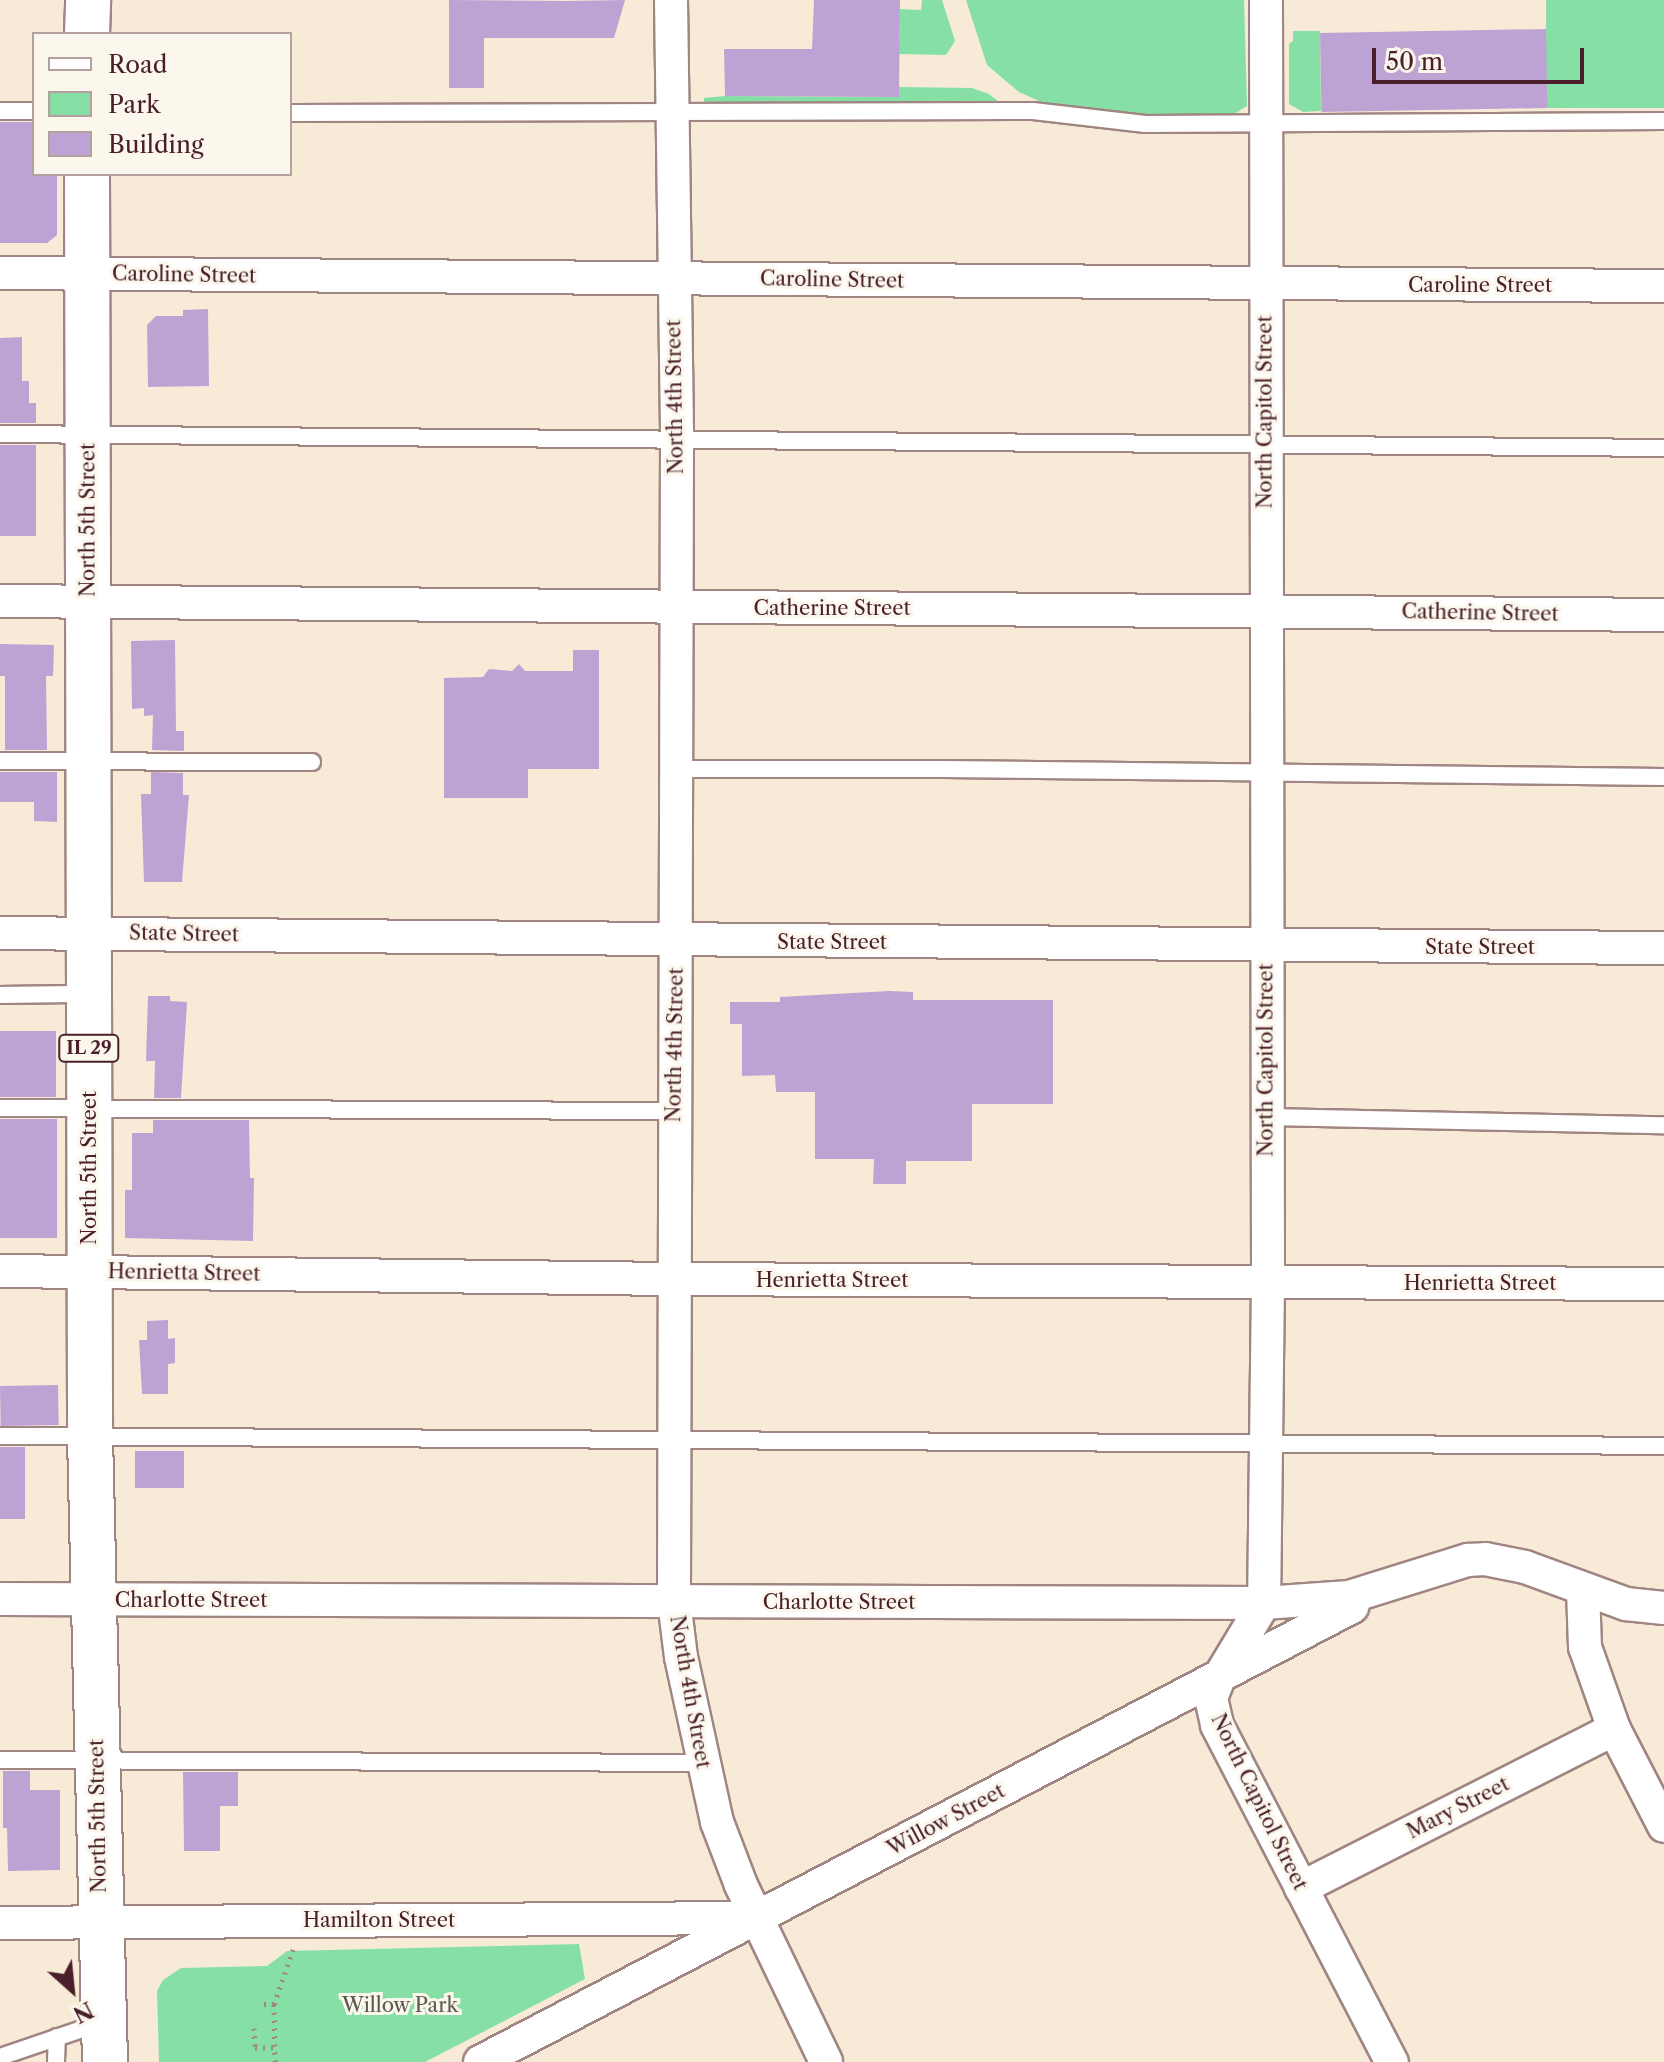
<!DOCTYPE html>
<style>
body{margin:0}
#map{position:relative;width:1664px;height:2062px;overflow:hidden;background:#f7ebd8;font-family:"Libre Caslon Text",serif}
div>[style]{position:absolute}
.green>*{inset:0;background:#86e0a6;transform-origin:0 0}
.building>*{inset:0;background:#bda3d3;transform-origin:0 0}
.path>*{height:5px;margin-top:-2.5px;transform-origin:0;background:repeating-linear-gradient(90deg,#a08582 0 2px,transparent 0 8px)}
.roads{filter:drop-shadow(2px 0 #a08582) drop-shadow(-2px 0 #a08582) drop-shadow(0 2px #a08582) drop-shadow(0 -2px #a08582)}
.service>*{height:16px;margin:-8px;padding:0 8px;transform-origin:8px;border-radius:8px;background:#fff}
.minor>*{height:32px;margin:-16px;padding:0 16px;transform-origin:16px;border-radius:16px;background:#fff}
.primary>*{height:44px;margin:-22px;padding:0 22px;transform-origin:22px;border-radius:22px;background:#fff}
span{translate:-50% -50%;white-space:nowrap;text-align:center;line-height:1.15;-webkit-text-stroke:6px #fbf7ec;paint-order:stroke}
.shield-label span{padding:2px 6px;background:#fbf7ec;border:2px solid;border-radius:6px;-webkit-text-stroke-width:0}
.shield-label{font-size:18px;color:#4a1f2b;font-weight:700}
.street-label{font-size:20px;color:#4a1f2b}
.park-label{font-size:20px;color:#5c5950}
.legend{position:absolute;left:32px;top:32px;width:260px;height:144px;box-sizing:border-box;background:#fbf7ec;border:2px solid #b4a19f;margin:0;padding:10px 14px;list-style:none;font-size:24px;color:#4a1f2b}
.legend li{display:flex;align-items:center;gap:16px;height:40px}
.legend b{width:40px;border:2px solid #b4a19f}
.north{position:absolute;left:32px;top:1950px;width:80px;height:80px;-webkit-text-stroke:6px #fbf7ec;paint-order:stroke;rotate:153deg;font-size:22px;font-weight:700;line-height:32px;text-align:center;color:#4a1f2b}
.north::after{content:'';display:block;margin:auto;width:28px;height:36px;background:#4a1f2b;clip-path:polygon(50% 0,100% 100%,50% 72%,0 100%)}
.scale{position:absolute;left:1372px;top:48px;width:212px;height:36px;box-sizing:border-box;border:4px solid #4a1f2b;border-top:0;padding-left:10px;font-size:24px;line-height:28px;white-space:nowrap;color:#4a1f2b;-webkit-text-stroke:6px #fbf7ec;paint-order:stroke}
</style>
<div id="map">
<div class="green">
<div style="clip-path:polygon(922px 0,942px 0,955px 41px,946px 55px,899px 54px,900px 9px,921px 10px)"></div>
<div style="clip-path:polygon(966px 0,1244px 0,1247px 106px,1231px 116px,1161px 118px,1066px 109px,1041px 102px,1019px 92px,987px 65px)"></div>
<div style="left:1546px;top:0;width:118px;height:108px"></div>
<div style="clip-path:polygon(1293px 31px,1320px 31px,1321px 111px,1303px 112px,1289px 104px,1289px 44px,1293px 41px)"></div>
<div style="clip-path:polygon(899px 87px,972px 88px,989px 94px,1003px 105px,733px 107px,704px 102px,704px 98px,725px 96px,898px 97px)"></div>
<div style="clip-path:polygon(579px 1944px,585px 1979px,425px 2062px,159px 2062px,157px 1991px,163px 1980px,181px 1968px,267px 1966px,287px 1951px)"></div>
</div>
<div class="building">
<div style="clip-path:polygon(449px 0,567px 1px,625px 0,614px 38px,484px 38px,484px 88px,449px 88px)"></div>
<div style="clip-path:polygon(814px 0,900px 0,899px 97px,725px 96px,724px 49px,812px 49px)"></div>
<div style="left:1546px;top:29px;width:79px;height:226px;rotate:89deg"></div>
<div style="clip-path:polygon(0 122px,34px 122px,34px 174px,57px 174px,57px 235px,47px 243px,0 243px)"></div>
<div style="clip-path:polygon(208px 309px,209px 386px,148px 387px,147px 325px,156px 316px,183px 316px,183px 310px)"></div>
<div style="clip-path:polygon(22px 337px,22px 381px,29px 381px,29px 403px,36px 403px,36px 423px,0 423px,0 338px)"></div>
<div style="left:0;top:445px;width:36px;height:91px"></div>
<div style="clip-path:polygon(175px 640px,176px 731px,184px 731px,184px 751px,152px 750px,153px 715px,144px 716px,144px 708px,132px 709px,131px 641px)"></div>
<div style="clip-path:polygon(0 644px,54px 645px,53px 676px,46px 676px,47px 750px,5px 750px,5px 676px,0 676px)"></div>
<div style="clip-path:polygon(573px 650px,599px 650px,599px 769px,528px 769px,528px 798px,444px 798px,444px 678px,483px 677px,489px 669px,512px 671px,519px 664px,525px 671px,573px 671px)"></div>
<div style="clip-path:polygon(0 772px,57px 772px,57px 822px,34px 821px,34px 802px,0 802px)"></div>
<div style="clip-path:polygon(151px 772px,183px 773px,183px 795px,189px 795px,182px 882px,144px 882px,141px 794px,151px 794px)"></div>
<div style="clip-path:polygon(889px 991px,913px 992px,913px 1000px,1053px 1000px,1053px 1104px,972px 1104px,972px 1161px,906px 1161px,906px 1184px,873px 1184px,874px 1159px,815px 1159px,815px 1092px,776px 1092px,775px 1075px,742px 1076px,742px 1024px,730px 1024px,730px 1002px,780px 1002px,780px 997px)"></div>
<div style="clip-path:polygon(148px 996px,170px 996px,170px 1001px,187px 1002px,181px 1098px,154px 1098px,155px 1061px,146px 1061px)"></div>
<div style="left:56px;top:1031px;width:66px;height:56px;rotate:90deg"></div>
<div style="left:0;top:1119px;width:57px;height:119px"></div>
<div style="clip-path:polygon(153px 1120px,249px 1120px,250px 1178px,254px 1178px,253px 1241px,125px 1238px,125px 1190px,132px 1190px,132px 1133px,153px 1133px)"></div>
<div style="clip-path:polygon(168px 1320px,168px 1339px,175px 1338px,175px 1363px,168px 1364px,168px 1394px,142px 1394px,139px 1340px,147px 1340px,147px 1321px)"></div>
<div style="left:58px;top:1385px;width:40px;height:58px;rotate:89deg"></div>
<div style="left:0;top:1447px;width:25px;height:72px"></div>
<div style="left:184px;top:1451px;width:37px;height:49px;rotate:90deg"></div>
<div style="clip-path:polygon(3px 1771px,30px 1771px,30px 1790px,60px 1790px,60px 1870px,8px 1871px,7px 1828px,3px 1828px)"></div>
<div style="clip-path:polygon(183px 1772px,238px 1772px,238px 1806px,220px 1806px,220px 1851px,184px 1851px)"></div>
</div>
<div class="path">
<div style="left:264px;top:2004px;width:10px"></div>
<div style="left:254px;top:2028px;width:20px;rotate:87deg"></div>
<div style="left:255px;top:2048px;width:19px;rotate:-3deg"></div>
<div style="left:275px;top:2062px;width:58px;rotate:-91deg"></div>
<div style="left:274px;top:2004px;width:60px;rotate:-70.7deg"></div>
</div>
<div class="roads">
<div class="service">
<div style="left:0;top:111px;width:34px"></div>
<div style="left:290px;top:113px;width:743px;rotate:-0.15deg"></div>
<div style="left:1033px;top:111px;width:113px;rotate:6.6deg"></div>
<div style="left:1145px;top:124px;width:519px;rotate:-0.33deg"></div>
<div style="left:0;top:434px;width:1664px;rotate:0.48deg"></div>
<div style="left:0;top:761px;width:312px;rotate:0.2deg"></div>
<div style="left:674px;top:769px;width:270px"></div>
<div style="left:944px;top:769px;width:720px;rotate:0.64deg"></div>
<div style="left:0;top:995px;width:87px;rotate:-0.7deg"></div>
<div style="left:0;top:1108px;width:674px;rotate:0.26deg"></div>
<div style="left:1266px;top:1117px;width:398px;rotate:1.2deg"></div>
<div style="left:0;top:1436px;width:1664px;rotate:0.34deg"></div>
<div style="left:0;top:1760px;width:703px;rotate:0.24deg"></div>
<div style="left:0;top:2057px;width:109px;rotate:-18.8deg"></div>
<div style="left:56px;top:2062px;width:25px;rotate:-88deg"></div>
</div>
<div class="minor">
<div style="left:671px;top:0;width:442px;rotate:89.2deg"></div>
<div style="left:677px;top:442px;width:1159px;rotate:90.15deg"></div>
<div style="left:674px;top:1601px;width:56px;rotate:82.9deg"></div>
<div style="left:681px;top:1657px;width:169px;rotate:77.7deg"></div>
<div style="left:717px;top:1822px;width:67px;rotate:69.1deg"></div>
<div style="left:741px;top:1885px;width:196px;rotate:64.3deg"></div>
<div style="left:1266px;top:0;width:1282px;rotate:89.91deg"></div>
<div style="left:1268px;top:1282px;width:321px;rotate:90.7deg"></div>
<div style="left:1264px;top:1603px;width:87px;rotate:121deg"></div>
<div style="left:1219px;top:1678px;width:22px;rotate:112deg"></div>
<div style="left:1211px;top:1698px;width:28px;rotate:77deg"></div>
<div style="left:1217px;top:1725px;width:380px;rotate:62.6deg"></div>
<div style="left:0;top:273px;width:1664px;rotate:0.45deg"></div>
<div style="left:0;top:601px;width:1664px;rotate:0.48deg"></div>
<div style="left:0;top:933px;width:1664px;rotate:0.52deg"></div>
<div style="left:0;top:1271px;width:673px;rotate:0.68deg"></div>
<div style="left:673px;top:1279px;width:991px;rotate:0.29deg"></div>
<div style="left:1583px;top:1590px;width:57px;rotate:88deg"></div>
<div style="left:1585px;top:1647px;width:87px;rotate:70.5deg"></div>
<div style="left:1614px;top:1729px;width:109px;rotate:62.7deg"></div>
<div style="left:0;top:1599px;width:1264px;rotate:0.18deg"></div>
<div style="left:1264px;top:1603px;width:85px;rotate:-4deg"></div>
<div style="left:1349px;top:1597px;width:125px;rotate:-17.3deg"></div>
<div style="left:1468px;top:1560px;width:17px;rotate:-3deg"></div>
<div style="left:1485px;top:1559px;width:41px;rotate:11.3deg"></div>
<div style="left:1525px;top:1567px;width:108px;rotate:20.1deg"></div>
<div style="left:1626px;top:1604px;width:38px;rotate:6deg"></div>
<div style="left:1301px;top:1888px;width:351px;rotate:-26.9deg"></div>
<div style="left:0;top:1923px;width:750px;rotate:-0.38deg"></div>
<div style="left:480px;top:2062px;width:984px;rotate:-27.56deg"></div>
</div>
<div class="primary">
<div style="left:87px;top:34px;width:34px;rotate:-88deg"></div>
<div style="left:87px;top:174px;width:1262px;rotate:89.86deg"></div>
<div style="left:90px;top:1436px;width:626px;rotate:88.63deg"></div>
</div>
</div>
<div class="shield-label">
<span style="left:89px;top:1048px">IL 29</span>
</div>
<div class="street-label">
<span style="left:184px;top:275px;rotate:1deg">Caroline Street</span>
<span style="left:832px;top:280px;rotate:1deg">Caroline Street</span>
<span style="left:1480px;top:285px">Caroline Street</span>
<span style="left:675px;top:397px;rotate:-91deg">North 4th Street</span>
<span style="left:1265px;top:412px;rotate:-90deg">North Capitol Street</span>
<span style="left:88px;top:520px;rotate:-90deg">North 5th Street</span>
<span style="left:832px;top:608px">Catherine Street</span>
<span style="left:1480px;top:613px;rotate:1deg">Catherine Street</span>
<span style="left:184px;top:934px;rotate:1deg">State Street</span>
<span style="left:832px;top:942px">State Street</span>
<span style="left:1480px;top:947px">State Street</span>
<span style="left:675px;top:1045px;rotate:-89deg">North 4th Street</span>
<span style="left:1266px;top:1060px;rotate:-90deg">North Capitol Street</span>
<span style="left:89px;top:1168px;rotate:-90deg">North 5th Street</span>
<span style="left:184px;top:1273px;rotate:1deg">Henrietta Street</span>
<span style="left:832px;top:1280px">Henrietta Street</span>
<span style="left:1480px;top:1283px">Henrietta Street</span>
<span style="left:191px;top:1600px">Charlotte Street</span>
<span style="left:839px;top:1602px">Charlotte Street</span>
<span style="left:690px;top:1692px;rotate:80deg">North 4th Street</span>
<span style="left:1259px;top:1802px;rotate:64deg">North Capitol Street</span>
<span style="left:1458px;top:1808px;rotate:-27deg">Mary Street</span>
<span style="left:98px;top:1816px;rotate:-91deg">North 5th Street</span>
<span style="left:946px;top:1820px;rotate:-28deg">Willow Street</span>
<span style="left:379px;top:1920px">Hamilton Street</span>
</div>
<div class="park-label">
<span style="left:400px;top:2005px">Willow Park</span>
</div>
<ul class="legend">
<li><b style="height:10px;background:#fff"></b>Road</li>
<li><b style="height:22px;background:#86e0a6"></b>Park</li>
<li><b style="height:22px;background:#bda3d3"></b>Building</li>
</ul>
<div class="north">N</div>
<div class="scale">50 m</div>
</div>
